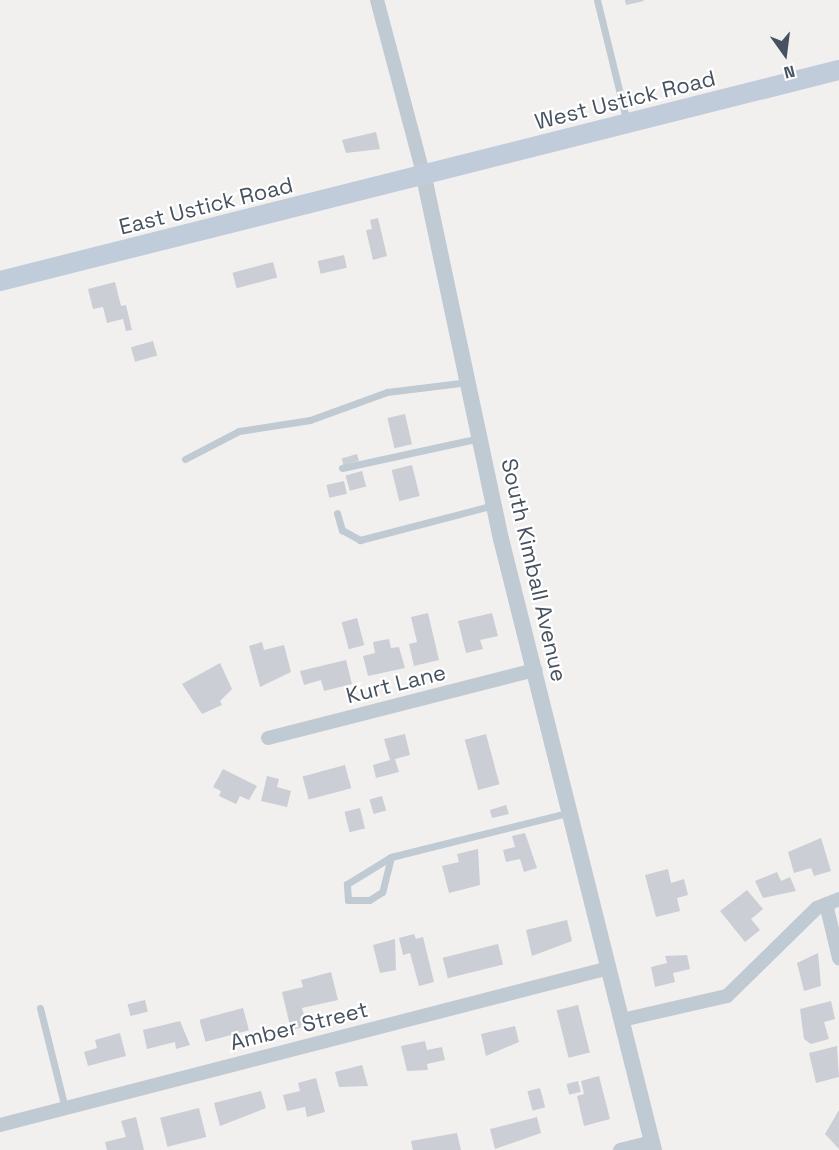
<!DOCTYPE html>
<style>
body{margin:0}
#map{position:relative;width:839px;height:1150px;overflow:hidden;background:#f2efef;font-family:"Space Grotesk",sans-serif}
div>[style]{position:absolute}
.building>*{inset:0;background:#cbced5;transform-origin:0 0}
.service>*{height:7px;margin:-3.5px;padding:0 3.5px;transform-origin:3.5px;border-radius:3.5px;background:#bfcad3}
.minor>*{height:14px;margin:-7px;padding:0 7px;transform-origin:7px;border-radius:7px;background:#bfcad3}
.tertiary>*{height:16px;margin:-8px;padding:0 8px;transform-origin:8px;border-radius:8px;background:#bfcad3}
.secondary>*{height:20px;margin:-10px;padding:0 10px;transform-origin:10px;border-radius:10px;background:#c0ccda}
span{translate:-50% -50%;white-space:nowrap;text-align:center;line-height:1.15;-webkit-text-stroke:4.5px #fff;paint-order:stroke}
.street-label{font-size:22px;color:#46525f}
.north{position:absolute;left:755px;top:24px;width:60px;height:60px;-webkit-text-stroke:4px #fff;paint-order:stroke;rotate:166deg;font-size:16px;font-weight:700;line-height:24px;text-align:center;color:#46525f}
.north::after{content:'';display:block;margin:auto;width:21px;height:27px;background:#46525f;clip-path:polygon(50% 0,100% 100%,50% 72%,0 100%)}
</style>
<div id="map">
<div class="building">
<div style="clip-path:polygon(625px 0,643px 0,644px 1px,626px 5px)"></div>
<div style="clip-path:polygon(376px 132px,380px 149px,346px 153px,342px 140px)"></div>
<div style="clip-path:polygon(378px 218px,387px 256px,373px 260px,366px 230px,372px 229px,370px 220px)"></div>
<div style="left:344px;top:255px;width:13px;height:27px;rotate:77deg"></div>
<div style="left:273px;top:262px;width:16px;height:42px;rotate:75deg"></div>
<div style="clip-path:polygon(115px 282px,121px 306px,126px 305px,132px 330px,126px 331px,123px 319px,107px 323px,103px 307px,93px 309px,88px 289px)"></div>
<div style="left:153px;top:341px;width:15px;height:23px;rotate:74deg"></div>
<div style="left:405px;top:414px;width:31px;height:18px;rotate:77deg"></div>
<div style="left:357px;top:454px;width:7px;height:16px;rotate:74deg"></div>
<div style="left:412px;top:465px;width:32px;height:21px;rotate:76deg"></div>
<div style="left:362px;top:471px;width:16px;height:17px;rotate:75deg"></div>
<div style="left:344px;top:481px;width:13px;height:18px;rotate:77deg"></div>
<div style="clip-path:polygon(428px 613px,439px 660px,414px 666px,409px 644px,417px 642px,411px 617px)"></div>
<div style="clip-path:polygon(492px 613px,498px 636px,480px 640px,483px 649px,466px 653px,458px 621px)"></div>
<div style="left:357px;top:618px;width:28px;height:16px;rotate:75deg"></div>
<div style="clip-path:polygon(389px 639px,391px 648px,399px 647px,405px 668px,368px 676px,363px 656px,375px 653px,373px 642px)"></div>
<div style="clip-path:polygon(262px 642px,264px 650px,284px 645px,291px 672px,260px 687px,249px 646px)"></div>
<div style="clip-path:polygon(346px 660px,352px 684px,324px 691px,321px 680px,304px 685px,300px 671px)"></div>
<div style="clip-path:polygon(220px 663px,232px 689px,220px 701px,222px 705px,202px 714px,182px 684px)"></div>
<div style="clip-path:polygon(405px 734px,410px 755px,395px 759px,399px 772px,376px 778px,373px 765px,390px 760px,384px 739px)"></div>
<div style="left:486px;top:734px;width:52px;height:22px;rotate:75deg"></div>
<div style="left:345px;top:765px;width:24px;height:44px;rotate:75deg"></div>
<div style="clip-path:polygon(223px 769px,257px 786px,249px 800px,240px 796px,236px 804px,219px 796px,221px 791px,213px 787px)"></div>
<div style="clip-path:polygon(267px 776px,279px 779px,277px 787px,291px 791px,287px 807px,261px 801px)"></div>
<div style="left:382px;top:796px;width:15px;height:13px;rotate:74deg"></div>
<div style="clip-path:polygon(506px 805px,509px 814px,492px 818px,490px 810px)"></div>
<div style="left:360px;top:808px;width:21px;height:16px;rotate:76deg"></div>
<div style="clip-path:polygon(525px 833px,537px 868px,524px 872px,520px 859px,506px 862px,503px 850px,515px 847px,512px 836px)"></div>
<div style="clip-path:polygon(821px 838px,831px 871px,814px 876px,811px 868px,794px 873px,788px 852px)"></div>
<div style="clip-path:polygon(478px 849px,480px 885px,449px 893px,442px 866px,459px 862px,457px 854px)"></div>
<div style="clip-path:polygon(668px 869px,671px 883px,684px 879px,688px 895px,677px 898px,680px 911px,656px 917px,645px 875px)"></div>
<div style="clip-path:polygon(777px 872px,781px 881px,790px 877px,796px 891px,763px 898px,755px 881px)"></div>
<div style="clip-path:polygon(747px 890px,763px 909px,751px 919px,760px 930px,745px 942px,720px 911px)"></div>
<div style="clip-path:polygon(567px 920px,572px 941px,532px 956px,526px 930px)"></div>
<div style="clip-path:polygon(414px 934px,416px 939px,423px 937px,434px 982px,419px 986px,410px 953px,403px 955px,399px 938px)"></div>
<div style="clip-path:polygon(395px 939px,396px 970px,380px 973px,373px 945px)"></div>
<div style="left:498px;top:944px;width:21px;height:57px;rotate:76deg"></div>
<div style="clip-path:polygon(818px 953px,821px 986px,804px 991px,797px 963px)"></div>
<div style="clip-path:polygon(687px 955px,690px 969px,673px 973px,675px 982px,655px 987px,651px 967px,667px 963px,665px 956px)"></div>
<div style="clip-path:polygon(331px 972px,338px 1000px,302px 1008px,307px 1026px,291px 1030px,282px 992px,303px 987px,301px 980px)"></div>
<div style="left:145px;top:1000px;width:12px;height:18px;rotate:76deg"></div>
<div style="clip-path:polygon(831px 1001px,835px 1019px,824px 1022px,829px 1039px,811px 1044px,804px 1039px,800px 1009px)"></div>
<div style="left:578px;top:1005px;width:49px;height:22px;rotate:76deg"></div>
<div style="left:243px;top:1008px;width:23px;height:45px;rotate:75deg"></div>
<div style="clip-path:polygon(180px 1021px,190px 1045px,176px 1049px,175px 1042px,147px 1049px,143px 1030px)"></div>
<div style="clip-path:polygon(515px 1026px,519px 1042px,486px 1056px,481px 1034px)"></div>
<div style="clip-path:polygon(120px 1033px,126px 1056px,88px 1066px,84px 1052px,97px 1048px,95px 1040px)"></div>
<div style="clip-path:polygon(425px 1041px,427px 1050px,442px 1047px,445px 1060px,427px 1064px,428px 1070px,407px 1071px,401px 1046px)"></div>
<div style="clip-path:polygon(837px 1046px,839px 1077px,816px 1083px,809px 1053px)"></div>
<div style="clip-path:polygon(362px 1065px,368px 1086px,339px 1087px,335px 1072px)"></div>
<div style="clip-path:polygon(599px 1076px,610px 1119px,584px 1126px,577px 1096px,584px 1094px,581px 1081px)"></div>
<div style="clip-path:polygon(316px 1078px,325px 1112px,307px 1117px,305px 1107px,287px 1111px,283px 1095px,300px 1091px,298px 1083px)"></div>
<div style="left:578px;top:1081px;width:11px;height:12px;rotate:75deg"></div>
<div style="left:540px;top:1088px;width:20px;height:13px;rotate:75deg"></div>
<div style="clip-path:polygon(261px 1091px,266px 1108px,220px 1126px,214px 1103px)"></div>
<div style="left:199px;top:1108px;width:30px;height:40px;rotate:76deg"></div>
<div style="clip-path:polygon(839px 1110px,839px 1149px,825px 1134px)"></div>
<div style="clip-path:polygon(136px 1117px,144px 1150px,107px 1150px,105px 1142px,126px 1137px,121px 1121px)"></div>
<div style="clip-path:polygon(537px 1117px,541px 1133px,495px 1149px,490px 1129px)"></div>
<div style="clip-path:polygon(457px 1133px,461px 1150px,413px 1150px,411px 1141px)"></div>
</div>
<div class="service">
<div style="left:597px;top:0;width:126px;rotate:76.2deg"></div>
<div style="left:185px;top:459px;width:61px;rotate:-27.4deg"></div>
<div style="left:239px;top:431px;width:72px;rotate:-8.8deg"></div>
<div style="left:310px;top:420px;width:82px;rotate:-20deg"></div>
<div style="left:387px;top:392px;width:82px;rotate:-7deg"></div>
<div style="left:342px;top:468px;width:141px;rotate:-12.3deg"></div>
<div style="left:337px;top:513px;width:18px;rotate:74deg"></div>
<div style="left:342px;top:530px;width:21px;rotate:29deg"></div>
<div style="left:360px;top:540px;width:138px;rotate:-14.6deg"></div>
<div style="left:391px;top:857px;width:182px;rotate:-14deg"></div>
<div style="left:391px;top:857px;width:36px;rotate:104deg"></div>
<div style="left:382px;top:892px;width:15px;rotate:148deg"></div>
<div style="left:369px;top:900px;width:21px;rotate:180deg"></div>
<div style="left:348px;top:900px;width:16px;rotate:-94deg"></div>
<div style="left:347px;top:884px;width:52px;rotate:-31.5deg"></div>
<div style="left:40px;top:1008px;width:103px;rotate:76deg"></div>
</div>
<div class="minor">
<div style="left:377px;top:0;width:183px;rotate:75.1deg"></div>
<div style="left:268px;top:738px;width:276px;rotate:-14.3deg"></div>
<div style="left:826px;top:904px;width:56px;rotate:76.5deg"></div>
<div style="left:622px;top:1020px;width:108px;rotate:-12.9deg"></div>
<div style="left:727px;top:996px;width:126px;rotate:-44.4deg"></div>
<div style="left:817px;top:908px;width:24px;rotate:-22deg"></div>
<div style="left:0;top:1125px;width:629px;rotate:-14.46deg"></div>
<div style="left:620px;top:1150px;width:33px;rotate:-14deg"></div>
</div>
<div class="tertiary">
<div style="left:424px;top:177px;width:370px;rotate:78deg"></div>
<div style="left:501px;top:539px;width:630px;rotate:75.94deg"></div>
</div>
<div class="secondary">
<div style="left:0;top:281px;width:865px;rotate:-14.12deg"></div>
</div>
<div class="street-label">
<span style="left:625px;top:100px;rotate:-14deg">West Ustick Road</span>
<span style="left:206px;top:206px;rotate:-14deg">East Ustick Road</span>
<span style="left:534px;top:570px;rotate:77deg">South Kimball Avenue</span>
<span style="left:396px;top:684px;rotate:-14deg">Kurt Lane</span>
<span style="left:299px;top:1026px;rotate:-14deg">Amber Street</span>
</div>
<div class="north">N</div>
</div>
